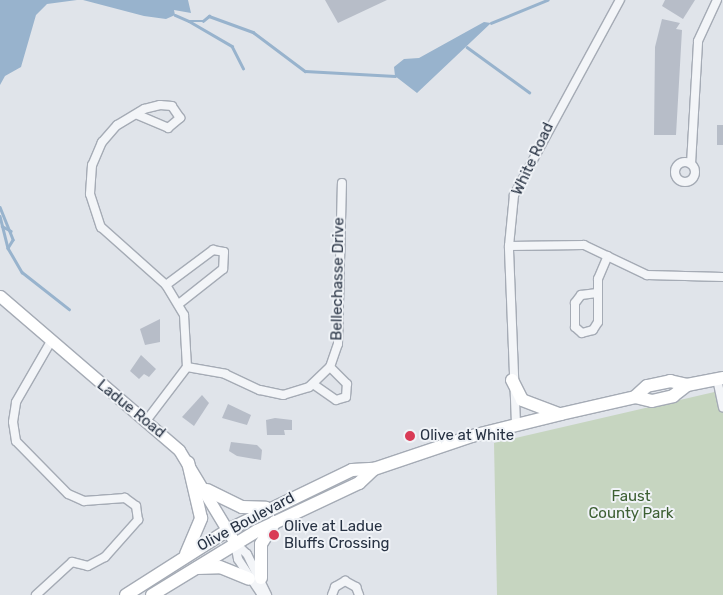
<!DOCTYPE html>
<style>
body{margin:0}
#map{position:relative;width:723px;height:595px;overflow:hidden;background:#e0e4ea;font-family:Rubik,sans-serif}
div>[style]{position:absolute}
.green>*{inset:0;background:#c6d5c0}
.water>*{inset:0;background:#98b3cd}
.stream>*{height:2.5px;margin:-1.25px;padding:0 1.25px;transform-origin:1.25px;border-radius:1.25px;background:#98b3cd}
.building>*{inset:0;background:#b7bdc8;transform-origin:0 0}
.roads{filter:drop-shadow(1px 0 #a5abb5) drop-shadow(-1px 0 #a5abb5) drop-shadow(0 1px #a5abb5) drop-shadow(0 -1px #a5abb5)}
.minor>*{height:8px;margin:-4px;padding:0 4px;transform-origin:4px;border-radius:4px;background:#f3f5f8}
.minor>.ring{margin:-4px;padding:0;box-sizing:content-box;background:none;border:8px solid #f3f5f8;border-radius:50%}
.secondary>*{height:11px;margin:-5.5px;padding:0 5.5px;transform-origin:5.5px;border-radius:5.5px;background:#fff}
.primary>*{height:12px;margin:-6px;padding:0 6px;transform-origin:6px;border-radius:6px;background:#fff}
.dots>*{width:14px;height:14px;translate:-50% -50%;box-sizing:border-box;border:2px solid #f0f3f7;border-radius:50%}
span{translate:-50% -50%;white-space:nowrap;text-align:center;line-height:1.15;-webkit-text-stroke:4px #f0f3f7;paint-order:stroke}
.street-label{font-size:15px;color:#273243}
.poi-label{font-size:15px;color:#273243}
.left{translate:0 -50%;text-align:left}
.park-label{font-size:15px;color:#3d6033}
</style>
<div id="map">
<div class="green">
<div style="clip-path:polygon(723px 390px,723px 595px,497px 595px,494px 443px)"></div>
</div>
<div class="water">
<div style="clip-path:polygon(0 0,77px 0,47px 4px,36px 15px,21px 67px,5px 76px,0 85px)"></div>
<div style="clip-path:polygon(83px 0,188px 0,191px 13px,174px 10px,175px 15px,166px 19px,144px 16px)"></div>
<div style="clip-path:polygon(484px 22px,491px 23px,417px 93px,395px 76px,394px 67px,404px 59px,419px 58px)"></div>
</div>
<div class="stream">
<div style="left:175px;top:15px;width:15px;rotate:23deg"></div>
<div style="left:189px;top:21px;width:14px"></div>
<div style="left:203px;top:21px;width:8px;rotate:-40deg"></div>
<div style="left:209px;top:16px;width:47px;rotate:20deg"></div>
<div style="left:253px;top:32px;width:65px;rotate:36.9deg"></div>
<div style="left:305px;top:71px;width:90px;rotate:3.2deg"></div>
<div style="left:189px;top:21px;width:50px;rotate:30.2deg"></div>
<div style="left:232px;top:46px;width:25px;rotate:63deg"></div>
<div style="left:491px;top:23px;width:61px;rotate:-22.3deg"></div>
<div style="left:467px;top:47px;width:77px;rotate:36deg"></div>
<div style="left:0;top:207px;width:35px;rotate:68deg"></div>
<div style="left:13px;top:240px;width:9px;rotate:122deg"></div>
<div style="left:8px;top:248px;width:28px;rotate:60deg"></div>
<div style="left:22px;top:272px;width:60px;rotate:38.2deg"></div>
<div style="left:0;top:216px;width:33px;rotate:76deg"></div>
<div style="left:2px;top:226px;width:10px;rotate:29deg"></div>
</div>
<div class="building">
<div style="clip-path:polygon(325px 0,387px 0,338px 23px)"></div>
<div style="clip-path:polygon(665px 0,695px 0,683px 19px,662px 6px)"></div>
<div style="clip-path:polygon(662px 19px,680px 23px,676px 29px,682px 30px,676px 135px,654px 135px,655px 47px)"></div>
<div style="left:717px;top:125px;width:6px;height:20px"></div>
<div style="clip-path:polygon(160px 319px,160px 342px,145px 345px,140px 329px)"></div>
<div style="clip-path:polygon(141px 355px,156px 369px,149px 377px,144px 374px,139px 379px,130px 371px)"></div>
<div style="clip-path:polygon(202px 395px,209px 403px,194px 426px,182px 417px)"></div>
<div style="clip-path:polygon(228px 404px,251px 415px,247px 425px,222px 418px)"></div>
<div style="clip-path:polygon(275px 418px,292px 420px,292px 430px,284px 430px,285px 435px,267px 435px,266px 420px)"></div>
<div style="clip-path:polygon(231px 442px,257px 445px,262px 450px,261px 460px,237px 456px,229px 451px)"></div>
</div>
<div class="roads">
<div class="minor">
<div style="left:138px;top:115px;width:33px;rotate:23deg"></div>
<div style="left:168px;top:128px;width:16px;rotate:-40deg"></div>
<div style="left:180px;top:118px;width:14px;rotate:-124deg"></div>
<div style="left:172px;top:106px;width:12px;rotate:-175deg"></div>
<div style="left:160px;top:105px;width:16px;rotate:166deg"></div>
<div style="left:144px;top:109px;width:31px;rotate:149deg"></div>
<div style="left:117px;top:125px;width:23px;rotate:131deg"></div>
<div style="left:102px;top:142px;width:25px;rotate:113deg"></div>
<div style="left:92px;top:165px;width:29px;rotate:94deg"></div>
<div style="left:90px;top:194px;width:35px;rotate:72deg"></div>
<div style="left:101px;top:227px;width:87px;rotate:41.7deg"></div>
<div style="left:166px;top:285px;width:35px;rotate:59deg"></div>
<div style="left:184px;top:315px;width:52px;rotate:86.7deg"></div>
<div style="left:187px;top:367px;width:68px;rotate:127.2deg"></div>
<div class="ring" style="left:675px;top:162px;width:12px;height:12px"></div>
<div style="left:691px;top:164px;width:123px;rotate:-86.7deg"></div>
<div style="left:698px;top:41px;width:45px;rotate:-65.1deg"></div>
<div style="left:509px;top:246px;width:75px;rotate:-0.8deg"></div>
<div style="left:584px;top:245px;width:70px;rotate:25.5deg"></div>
<div style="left:647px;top:275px;width:76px;rotate:1.5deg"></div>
<div style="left:166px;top:285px;width:59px;rotate:-36.7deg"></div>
<div style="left:213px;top:250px;width:11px;rotate:10deg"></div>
<div style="left:224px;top:252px;width:17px;rotate:93deg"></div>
<div style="left:223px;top:269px;width:55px;rotate:141.7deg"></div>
<div style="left:597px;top:293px;width:16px;rotate:173deg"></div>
<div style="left:581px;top:295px;width:10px;rotate:127deg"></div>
<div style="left:575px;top:303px;width:24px;rotate:90deg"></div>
<div style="left:575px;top:327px;width:9px;rotate:41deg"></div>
<div style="left:582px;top:333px;width:11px;rotate:-15deg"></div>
<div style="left:593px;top:330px;width:9px;rotate:-58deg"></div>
<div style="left:598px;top:322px;width:43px;rotate:-90deg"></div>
<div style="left:598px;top:279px;width:25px;rotate:-67deg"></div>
<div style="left:187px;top:367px;width:39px;rotate:10deg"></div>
<div style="left:225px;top:374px;width:38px;rotate:25deg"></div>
<div style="left:260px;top:390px;width:24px;rotate:12deg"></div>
<div style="left:283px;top:395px;width:27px;rotate:-17deg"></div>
<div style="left:309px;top:387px;width:29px;rotate:-44deg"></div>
<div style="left:330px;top:367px;width:24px;rotate:-71deg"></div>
<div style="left:338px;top:344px;width:161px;rotate:-88.6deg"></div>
<div style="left:717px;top:379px;width:29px;rotate:78deg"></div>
<div style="left:313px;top:384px;width:28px;rotate:35deg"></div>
<div style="left:336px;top:400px;width:10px;rotate:-17deg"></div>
<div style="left:346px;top:397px;width:13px;rotate:-86deg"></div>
<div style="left:347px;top:384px;width:24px;rotate:-135deg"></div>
<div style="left:516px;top:424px;width:178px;rotate:-92.3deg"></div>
<div style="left:509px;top:246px;width:51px;rotate:-84.4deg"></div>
<div style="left:514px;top:195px;width:222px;rotate:-61.5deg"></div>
<div style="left:36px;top:595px;width:49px;rotate:-42.5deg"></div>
<div style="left:72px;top:562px;width:16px;rotate:14deg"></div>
<div style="left:88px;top:566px;width:19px;rotate:-28deg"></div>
<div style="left:105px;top:557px;width:50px;rotate:-48.3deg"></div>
<div style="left:138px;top:520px;width:14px;rotate:-98deg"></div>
<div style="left:136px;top:506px;width:14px;rotate:-144deg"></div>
<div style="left:125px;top:498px;width:41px;rotate:175.8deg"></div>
<div style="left:84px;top:501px;width:17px;rotate:-156deg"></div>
<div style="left:68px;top:494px;width:74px;rotate:-134.5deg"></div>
<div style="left:16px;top:441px;width:19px;rotate:-99deg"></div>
<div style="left:13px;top:422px;width:20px;rotate:-81deg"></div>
<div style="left:16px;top:402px;width:68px;rotate:-60deg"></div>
<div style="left:262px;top:595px;width:43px;rotate:-123.7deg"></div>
<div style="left:238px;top:559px;width:16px;rotate:-101deg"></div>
<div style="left:235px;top:543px;width:16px;rotate:43deg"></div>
<div style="left:247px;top:554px;width:46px;rotate:64deg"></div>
<div style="left:332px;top:595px;width:9px;rotate:-69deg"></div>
<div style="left:335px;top:587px;width:12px;rotate:-31deg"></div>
<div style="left:345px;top:581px;width:13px;rotate:29deg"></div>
<div style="left:356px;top:587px;width:9px;rotate:69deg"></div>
</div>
<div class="secondary">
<div style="left:0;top:296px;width:236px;rotate:40.7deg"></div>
<div style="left:179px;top:450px;width:109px;rotate:58.9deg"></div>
</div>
<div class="primary">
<div style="left:512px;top:380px;width:22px;rotate:63deg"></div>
<div style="left:522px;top:400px;width:39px;rotate:21deg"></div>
<div style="left:635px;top:397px;width:16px;rotate:-43deg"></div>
<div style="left:647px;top:386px;width:24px;rotate:-12deg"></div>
<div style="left:670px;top:381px;width:17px;rotate:13deg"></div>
<div style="left:207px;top:490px;width:39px;rotate:26deg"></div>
<div style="left:242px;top:507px;width:24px;rotate:2deg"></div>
<div style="left:186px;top:554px;width:39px;rotate:-67deg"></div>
<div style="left:201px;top:518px;width:57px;rotate:-103.1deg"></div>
<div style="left:197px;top:568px;width:23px;rotate:-2deg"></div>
<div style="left:220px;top:567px;width:31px;rotate:22deg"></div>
<div style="left:261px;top:578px;width:34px;rotate:-90deg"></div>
<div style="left:261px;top:544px;width:26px;rotate:-58deg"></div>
<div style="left:126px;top:595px;width:121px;rotate:-32.5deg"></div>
<div style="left:228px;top:530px;width:138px;rotate:-25.8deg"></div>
<div style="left:352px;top:470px;width:22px;rotate:-3deg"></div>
<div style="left:374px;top:469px;width:103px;rotate:-18.6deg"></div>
<div style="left:472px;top:436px;width:92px;rotate:-13.9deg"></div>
<div style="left:561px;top:414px;width:76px;rotate:-12.9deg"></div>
<div style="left:635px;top:397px;width:17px;rotate:13deg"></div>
<div style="left:652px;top:401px;width:22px;rotate:-13deg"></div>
<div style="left:673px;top:396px;width:18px;rotate:-38deg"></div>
<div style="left:687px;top:385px;width:37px;rotate:-11deg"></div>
<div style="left:152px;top:595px;width:123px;rotate:-31.4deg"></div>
<div style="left:257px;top:531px;width:113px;rotate:-25.2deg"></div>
<div style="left:359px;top:483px;width:21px;rotate:-43deg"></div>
</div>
</div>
<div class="dots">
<div style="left:410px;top:436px;background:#d93b56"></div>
<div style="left:274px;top:535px;background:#d93b56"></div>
</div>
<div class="street-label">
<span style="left:533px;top:159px;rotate:-65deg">White Road</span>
<span style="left:338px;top:279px;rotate:-89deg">Bellechasse Drive</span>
<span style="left:131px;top:409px;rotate:39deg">Ladue Road</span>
<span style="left:246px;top:522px;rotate:-28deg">Olive Boulevard</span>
</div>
<div class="poi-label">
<span class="left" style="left:420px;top:436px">Olive at White</span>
<span class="left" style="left:284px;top:535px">Olive at Ladue<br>Bluffs Crossing</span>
</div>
<div class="park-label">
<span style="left:631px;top:505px">Faust<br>County Park</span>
</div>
</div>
